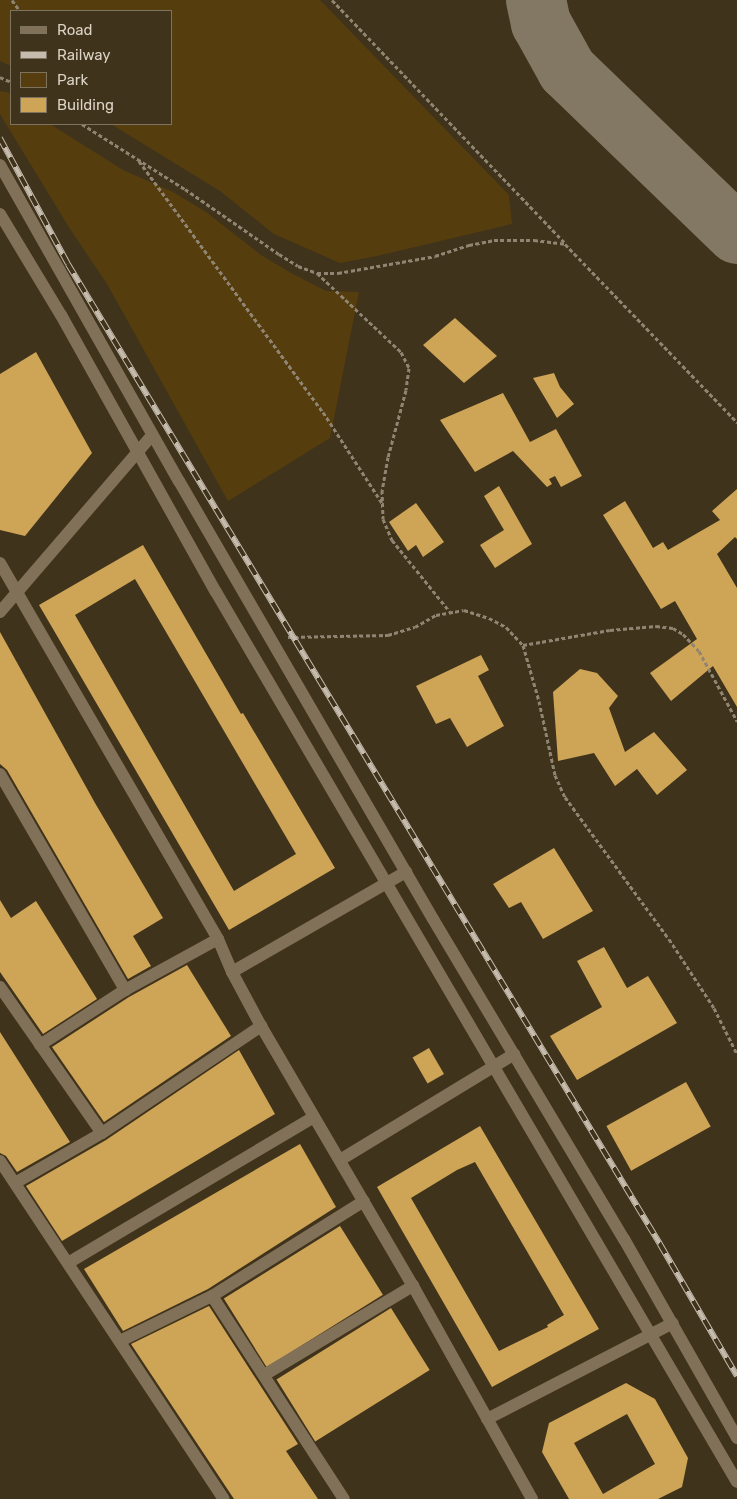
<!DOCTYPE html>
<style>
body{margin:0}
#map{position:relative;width:737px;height:1499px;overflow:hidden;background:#40331b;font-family:Rubik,sans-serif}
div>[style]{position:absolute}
.green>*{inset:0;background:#553d0e}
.taxiway>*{height:60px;margin:-30px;padding:0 30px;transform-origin:30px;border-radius:30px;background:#827864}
.building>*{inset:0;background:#cea456;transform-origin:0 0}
.path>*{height:3px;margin-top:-1.5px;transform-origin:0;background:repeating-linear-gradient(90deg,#8f8572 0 4px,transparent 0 6.5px)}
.minor>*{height:12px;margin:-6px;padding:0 6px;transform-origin:6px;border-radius:6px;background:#807158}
.rail>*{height:5.5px;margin-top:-2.75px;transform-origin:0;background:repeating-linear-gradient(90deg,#40331b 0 11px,#c5bcad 0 22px);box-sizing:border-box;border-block:1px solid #c5bcad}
span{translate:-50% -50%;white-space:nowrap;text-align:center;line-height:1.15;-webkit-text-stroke:5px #40331b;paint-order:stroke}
.legend{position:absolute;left:10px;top:10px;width:162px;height:115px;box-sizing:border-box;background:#40331b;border:1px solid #7e735f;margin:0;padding:6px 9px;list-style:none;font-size:15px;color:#dad2c4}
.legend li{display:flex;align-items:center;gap:10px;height:25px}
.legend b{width:25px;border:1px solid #7e735f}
</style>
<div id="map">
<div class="green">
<div style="clip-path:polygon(0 0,320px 0,509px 195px,512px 224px,377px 256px,340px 263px,274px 234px,220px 191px,111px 124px,171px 124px,171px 11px,11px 11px,11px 66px,0 61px)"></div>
<div style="clip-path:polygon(0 91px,11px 93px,11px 124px,50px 124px,123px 170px,173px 192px,206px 212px,261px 255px,291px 273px,326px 291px,359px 292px,330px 438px,228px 501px,107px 284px,70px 229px,0 114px)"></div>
</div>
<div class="taxiway">
<div style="left:536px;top:0;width:24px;rotate:78deg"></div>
<div style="left:541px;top:23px;width:54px;rotate:61deg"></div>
<div style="left:567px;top:70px;width:236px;rotate:44deg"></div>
</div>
<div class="building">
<div style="clip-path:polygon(455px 318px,497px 356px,464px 383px,423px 345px)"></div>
<div style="clip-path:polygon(36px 352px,92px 453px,25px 536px,0 530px,0 374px)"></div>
<div style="clip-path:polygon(554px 373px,560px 387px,574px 404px,557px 418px,533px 378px)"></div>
<div style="clip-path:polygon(503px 393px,530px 442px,556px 429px,582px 476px,561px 487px,555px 476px,549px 479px,552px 484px,547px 487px,513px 451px,475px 472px,440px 420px)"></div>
<div style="clip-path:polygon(499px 486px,532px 544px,495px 568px,480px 545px,504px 530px,484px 496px)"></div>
<div style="clip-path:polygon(737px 489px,737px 539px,735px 537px,717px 554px,737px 588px,737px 707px,713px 666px,671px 701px,650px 673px,697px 639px,675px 601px,661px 609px,603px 515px,625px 501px,653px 548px,663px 542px,668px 550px,720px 520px,712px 511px)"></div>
<div style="clip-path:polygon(416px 503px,444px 542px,423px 557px,416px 545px,408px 551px,389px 522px)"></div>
<div style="clip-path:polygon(evenodd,143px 545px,241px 714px,243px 713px,335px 868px,229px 930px,39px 605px,143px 545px,135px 579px,296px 854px,234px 891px,75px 615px,135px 579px)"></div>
<div style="clip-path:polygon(0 632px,95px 803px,163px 918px,133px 936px,151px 966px,128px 979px,7px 770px,0 764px)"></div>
<div style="clip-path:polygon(481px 655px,489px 670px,478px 676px,504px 726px,467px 747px,450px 718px,436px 724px,416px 686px)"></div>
<div style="clip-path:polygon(580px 669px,597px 673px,618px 696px,609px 708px,625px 752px,654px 732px,687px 770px,657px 795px,637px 769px,615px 786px,594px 753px,558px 761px,553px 692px)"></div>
<div style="clip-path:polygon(554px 848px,593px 911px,543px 939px,521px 902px,509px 908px,493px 884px)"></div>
<div style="clip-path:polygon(0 900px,11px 918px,36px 901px,97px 999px,43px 1034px,0 972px)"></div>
<div style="clip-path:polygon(604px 947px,627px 988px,648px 976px,677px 1023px,577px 1080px,550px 1036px,602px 1007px,577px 961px)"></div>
<div style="clip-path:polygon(187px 965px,231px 1036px,104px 1122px,52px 1047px,129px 997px)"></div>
<div style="clip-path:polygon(0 1032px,70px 1142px,17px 1172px,6px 1156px,0 1153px)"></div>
<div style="left:429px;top:1048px;width:30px;height:19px;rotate:60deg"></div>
<div style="clip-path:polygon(239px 1050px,275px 1114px,62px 1241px,26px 1186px,106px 1140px)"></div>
<div style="left:686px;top:1082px;width:51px;height:91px;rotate:61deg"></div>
<div style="clip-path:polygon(evenodd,480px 1126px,599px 1329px,492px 1387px,377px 1187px,480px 1126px,475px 1162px,564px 1315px,547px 1325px,548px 1327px,499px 1351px,411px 1198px,457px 1170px,475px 1162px)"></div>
<div style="clip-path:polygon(300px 1144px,336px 1207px,208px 1289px,123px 1331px,84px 1269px)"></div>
<div style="left:340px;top:1226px;width:81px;height:137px;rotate:58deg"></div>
<div style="clip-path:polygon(209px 1306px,298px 1444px,286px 1451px,318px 1499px,234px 1499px,131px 1344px)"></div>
<div style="left:391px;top:1308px;width:73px;height:135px;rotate:58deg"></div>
<div style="clip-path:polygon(evenodd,626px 1383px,655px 1399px,688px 1458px,682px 1487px,658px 1499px,569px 1499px,542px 1452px,549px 1423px,626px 1383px,627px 1414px,655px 1464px,603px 1494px,574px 1443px,627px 1414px)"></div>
</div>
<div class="path">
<div style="left:12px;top:0;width:14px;rotate:54deg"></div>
<div style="left:332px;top:0;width:337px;rotate:46.2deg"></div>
<div style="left:0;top:77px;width:12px;rotate:24deg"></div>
<div style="left:82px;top:124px;width:122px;rotate:32.3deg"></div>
<div style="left:185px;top:189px;width:114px;rotate:34.7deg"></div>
<div style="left:279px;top:254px;width:22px;rotate:32deg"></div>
<div style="left:298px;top:266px;width:20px;rotate:20deg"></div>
<div style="left:317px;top:273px;width:21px"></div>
<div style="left:338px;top:273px;width:98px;rotate:-9.9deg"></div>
<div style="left:435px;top:256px;width:36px;rotate:-18deg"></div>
<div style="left:469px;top:245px;width:25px;rotate:-11deg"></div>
<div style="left:494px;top:240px;width:40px"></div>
<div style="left:534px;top:240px;width:31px;rotate:7deg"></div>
<div style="left:565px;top:244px;width:248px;rotate:46deg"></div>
<div style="left:139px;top:161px;width:311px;rotate:53.8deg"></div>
<div style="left:323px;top:412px;width:108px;rotate:57deg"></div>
<div style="left:317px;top:273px;width:115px;rotate:43.2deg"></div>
<div style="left:401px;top:352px;width:18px;rotate:63deg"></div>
<div style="left:409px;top:368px;width:22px;rotate:98deg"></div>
<div style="left:406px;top:390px;width:69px;rotate:105deg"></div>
<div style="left:388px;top:457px;width:34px;rotate:100deg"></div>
<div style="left:382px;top:490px;width:29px;rotate:88deg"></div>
<div style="left:383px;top:519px;width:23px;rotate:67deg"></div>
<div style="left:392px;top:540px;width:92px;rotate:51.1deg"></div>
<div style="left:288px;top:637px;width:100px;rotate:-1.1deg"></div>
<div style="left:388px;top:635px;width:28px;rotate:-17deg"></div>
<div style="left:415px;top:627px;width:24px;rotate:-30deg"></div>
<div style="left:436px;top:615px;width:28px;rotate:-10deg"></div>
<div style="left:464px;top:610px;width:26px;rotate:18deg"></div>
<div style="left:489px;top:618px;width:19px;rotate:28deg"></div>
<div style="left:506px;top:627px;width:25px;rotate:47deg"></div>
<div style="left:523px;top:645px;width:58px;rotate:74.1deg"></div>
<div style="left:539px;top:701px;width:76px;rotate:77.8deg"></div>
<div style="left:555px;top:775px;width:24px;rotate:66deg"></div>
<div style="left:565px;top:797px;width:176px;rotate:53.8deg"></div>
<div style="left:669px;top:939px;width:82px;rotate:56.9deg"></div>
<div style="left:714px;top:1008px;width:51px;rotate:63.4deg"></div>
<div style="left:523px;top:645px;width:88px;rotate:-9.8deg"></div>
<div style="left:610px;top:630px;width:46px;rotate:-5deg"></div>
<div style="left:656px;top:626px;width:17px;rotate:7deg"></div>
<div style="left:673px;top:628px;width:12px;rotate:31deg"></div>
<div style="left:683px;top:634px;width:23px;rotate:47deg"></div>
<div style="left:699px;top:651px;width:80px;rotate:61.5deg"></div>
</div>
<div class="minor">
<div style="left:0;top:165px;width:363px;rotate:60.5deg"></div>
<div style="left:179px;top:481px;width:506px;rotate:59.89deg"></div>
<div style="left:433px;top:919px;width:373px;rotate:59.2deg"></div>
<div style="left:624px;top:1239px;width:229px;rotate:60.4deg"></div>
<div style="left:0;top:214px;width:118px;rotate:58.9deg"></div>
<div style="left:61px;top:315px;width:317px;rotate:60.8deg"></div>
<div style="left:216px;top:592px;width:1031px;rotate:59.66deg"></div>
<div style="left:0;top:563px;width:435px;rotate:59.9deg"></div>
<div style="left:218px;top:939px;width:36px;rotate:67deg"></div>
<div style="left:232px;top:972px;width:61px;rotate:61.8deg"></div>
<div style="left:261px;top:1026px;width:301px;rotate:59.7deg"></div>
<div style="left:413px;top:1286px;width:244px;rotate:60.8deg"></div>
<div style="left:0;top:612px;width:233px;rotate:-49.3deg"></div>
<div style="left:0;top:774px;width:250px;rotate:59.9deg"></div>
<div style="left:232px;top:972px;width:201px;rotate:-29.9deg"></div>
<div style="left:0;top:987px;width:178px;rotate:55.1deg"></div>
<div style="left:40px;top:1045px;width:101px;rotate:-32.9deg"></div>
<div style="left:125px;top:990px;width:106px;rotate:-28.7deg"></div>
<div style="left:340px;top:1160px;width:204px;rotate:-31.3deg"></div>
<div style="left:0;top:1161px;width:405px;rotate:56.5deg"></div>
<div style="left:15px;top:1183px;width:100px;rotate:-29.9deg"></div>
<div style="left:102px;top:1133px;width:192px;rotate:-33.9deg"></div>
<div style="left:68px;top:1263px;width:286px;rotate:-30.7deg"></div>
<div style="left:212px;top:1296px;width:242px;rotate:57deg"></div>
<div style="left:120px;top:1341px;width:102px;rotate:-26.1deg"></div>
<div style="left:212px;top:1296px;width:179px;rotate:-32deg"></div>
<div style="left:264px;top:1375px;width:174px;rotate:-30.9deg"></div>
<div style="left:487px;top:1419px;width:209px;rotate:-27.3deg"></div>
</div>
<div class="rail">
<div style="left:0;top:138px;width:143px;rotate:61.6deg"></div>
<div style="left:68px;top:264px;width:1145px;rotate:58.86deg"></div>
<div style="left:660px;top:1244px;width:153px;rotate:59.7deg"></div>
</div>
<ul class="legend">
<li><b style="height:6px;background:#807158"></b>Road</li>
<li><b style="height:6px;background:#c5bcad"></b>Railway</li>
<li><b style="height:14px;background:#553d0e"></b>Park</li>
<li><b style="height:14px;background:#cea456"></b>Building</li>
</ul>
</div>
